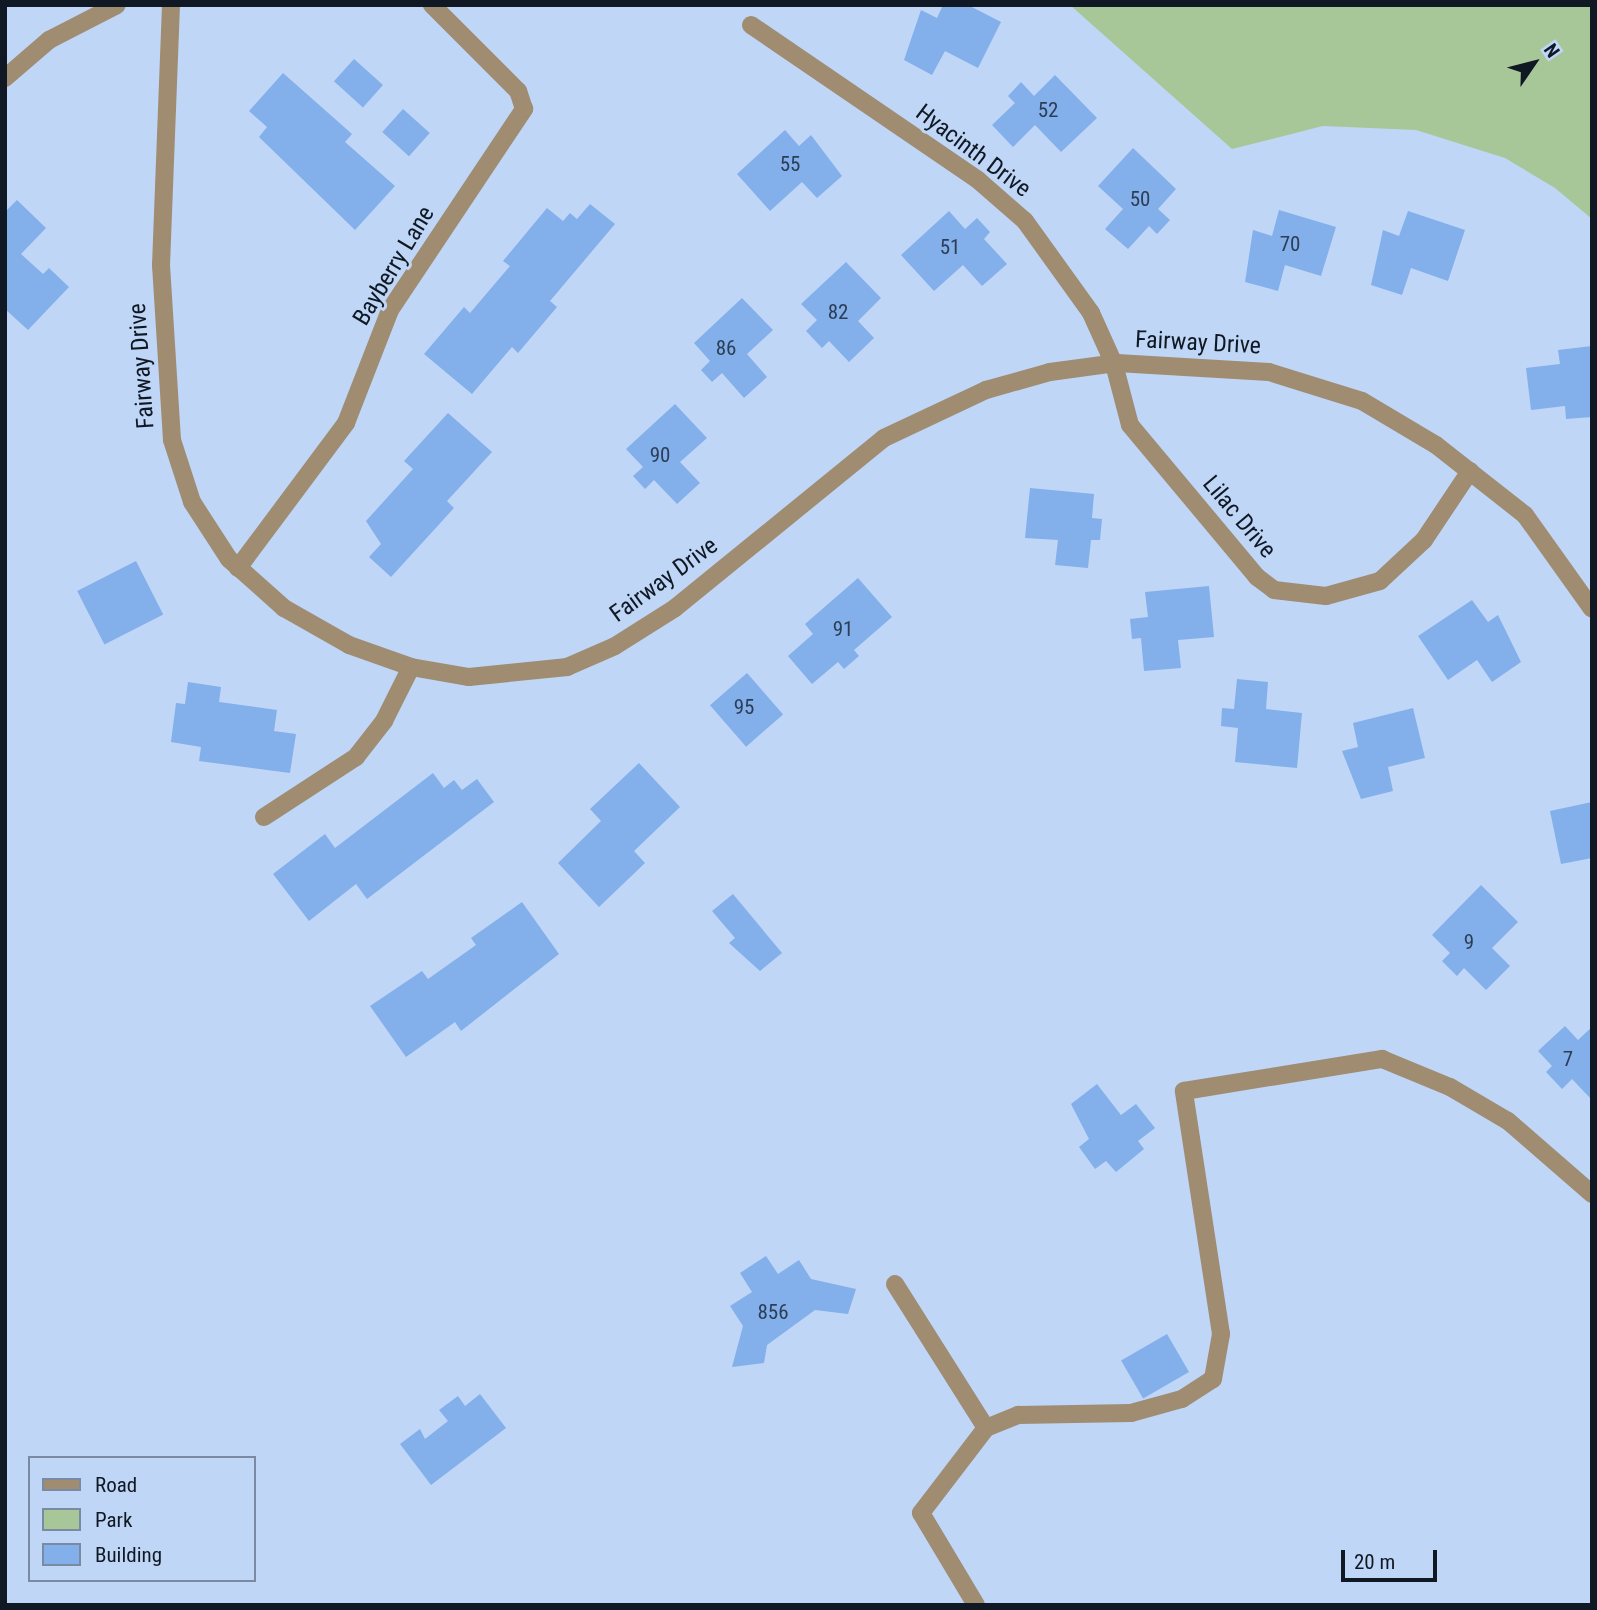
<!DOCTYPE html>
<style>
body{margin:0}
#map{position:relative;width:1597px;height:1610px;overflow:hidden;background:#bfd6f7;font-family:"Roboto Condensed",sans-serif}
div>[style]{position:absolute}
.green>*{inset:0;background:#a7c799}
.building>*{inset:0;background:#83afeb;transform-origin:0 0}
.minor>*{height:18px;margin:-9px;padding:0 9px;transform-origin:9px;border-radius:9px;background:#9f8c71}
span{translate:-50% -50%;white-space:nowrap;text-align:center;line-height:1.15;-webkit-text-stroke:6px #bfd6f7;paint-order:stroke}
.number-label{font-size:21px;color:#2c3e55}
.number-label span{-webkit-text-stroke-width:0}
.street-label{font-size:24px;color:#0f1823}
.frame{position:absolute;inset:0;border:7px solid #0f1823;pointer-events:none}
.legend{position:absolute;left:28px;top:1456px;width:228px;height:126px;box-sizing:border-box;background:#bfd6f7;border:2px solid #798aa2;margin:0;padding:9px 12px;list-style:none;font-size:21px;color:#0f1823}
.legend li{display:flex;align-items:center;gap:14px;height:35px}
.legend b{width:35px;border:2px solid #798aa2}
.north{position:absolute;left:1499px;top:28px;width:70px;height:70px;-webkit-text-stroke:5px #bfd6f7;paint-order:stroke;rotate:55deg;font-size:19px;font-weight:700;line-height:28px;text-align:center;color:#0f1823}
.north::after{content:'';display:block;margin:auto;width:24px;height:32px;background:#0f1823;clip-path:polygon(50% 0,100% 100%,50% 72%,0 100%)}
.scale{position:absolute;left:1341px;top:1550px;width:96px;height:32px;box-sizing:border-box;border:4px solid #0f1823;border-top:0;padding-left:9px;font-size:21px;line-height:24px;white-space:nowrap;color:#0f1823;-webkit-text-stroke:5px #bfd6f7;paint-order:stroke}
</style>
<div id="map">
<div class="green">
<div style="clip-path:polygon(1070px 5px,1592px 5px,1592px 219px,1555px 188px,1505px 158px,1416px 130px,1323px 126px,1232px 149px)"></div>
</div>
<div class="building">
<div style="clip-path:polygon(943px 5px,968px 5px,1001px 22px,978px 68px,945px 51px,932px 75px,904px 60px,921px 10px,937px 18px)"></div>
<div style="left:354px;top:59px;width:39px;height:30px;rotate:42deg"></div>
<div style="clip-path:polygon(283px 73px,352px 134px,345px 142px,395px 186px,355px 230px,259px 137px,267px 127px,249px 111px)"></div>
<div style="clip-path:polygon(1055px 75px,1097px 118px,1061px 152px,1035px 125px,1013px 147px,992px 125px,1015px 103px,1008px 96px,1021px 82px,1034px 96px)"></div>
<div style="left:403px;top:109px;width:36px;height:31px;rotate:42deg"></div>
<div style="clip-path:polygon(785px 130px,799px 146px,811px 135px,842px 176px,817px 198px,802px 182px,770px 211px,737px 174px)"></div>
<div style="clip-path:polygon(1133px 148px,1176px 189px,1158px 209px,1170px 220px,1157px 234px,1149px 226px,1128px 249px,1105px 229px,1123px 209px,1098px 186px)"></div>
<div style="clip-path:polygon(17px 200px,46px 228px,21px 254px,43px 274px,49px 268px,69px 287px,28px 330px,5px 309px,5px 212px)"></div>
<div style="clip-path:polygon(590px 204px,615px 224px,550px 301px,557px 307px,518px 353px,512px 347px,472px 394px,424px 354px,464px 307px,470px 313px,510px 266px,503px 261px,547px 208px,563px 221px,570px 213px,577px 219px)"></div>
<div style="clip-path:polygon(1279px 210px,1336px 227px,1321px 276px,1285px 265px,1278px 291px,1245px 282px,1253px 230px,1272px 236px)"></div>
<div style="clip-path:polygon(949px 211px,965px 229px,977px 218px,990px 232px,984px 239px,1007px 264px,982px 286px,963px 265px,934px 291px,901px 255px)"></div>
<div style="clip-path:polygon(1408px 211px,1465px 230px,1448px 281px,1411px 268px,1402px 295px,1371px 285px,1383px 230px,1399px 236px)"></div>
<div style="clip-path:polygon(846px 262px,881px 298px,858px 321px,874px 338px,849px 362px,829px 341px,822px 348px,806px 331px,817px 320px,801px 304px)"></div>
<div style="clip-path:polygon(742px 298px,773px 330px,747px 354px,767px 377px,744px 398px,722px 373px,712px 382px,701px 370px,710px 361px,694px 343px)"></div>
<div style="clip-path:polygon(1592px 346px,1592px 417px,1566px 419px,1565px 406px,1531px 410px,1526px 368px,1560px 364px,1558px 350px)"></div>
<div style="clip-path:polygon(675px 404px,707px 438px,680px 462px,700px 483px,677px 504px,654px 480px,645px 489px,633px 476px,643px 467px,626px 449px)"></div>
<div style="clip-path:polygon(448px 413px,492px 452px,447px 501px,454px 508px,391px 577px,369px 557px,381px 544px,366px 521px,413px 469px,404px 461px)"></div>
<div style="clip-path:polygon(1030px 488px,1094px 494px,1092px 518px,1102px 519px,1100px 540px,1091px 540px,1088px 568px,1055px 565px,1058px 540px,1025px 538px)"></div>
<div style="left:136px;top:561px;width:60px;height:66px;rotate:63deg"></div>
<div style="clip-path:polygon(858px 578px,892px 617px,854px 650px,859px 656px,844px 669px,838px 662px,812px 684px,788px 656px,813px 634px,805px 624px)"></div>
<div style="clip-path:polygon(1209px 586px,1214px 637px,1178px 640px,1181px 668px,1144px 671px,1141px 638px,1132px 639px,1130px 619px,1148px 617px,1145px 592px)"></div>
<div style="clip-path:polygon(1472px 600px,1488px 622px,1498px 615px,1521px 662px,1492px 682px,1477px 660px,1448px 680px,1418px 636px)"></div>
<div style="left:747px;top:673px;width:55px;height:49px;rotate:49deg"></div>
<div style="clip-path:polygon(1237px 679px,1268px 682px,1266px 709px,1302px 713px,1297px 768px,1235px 762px,1238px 728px,1221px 726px,1222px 708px,1234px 709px)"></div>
<div style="clip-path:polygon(188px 682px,221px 687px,219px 702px,277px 710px,274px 731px,296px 734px,290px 773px,199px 761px,201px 747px,171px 742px,176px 703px,185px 704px)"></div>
<div style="clip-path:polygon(1413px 708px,1425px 758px,1388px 767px,1393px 791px,1361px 799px,1342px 751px,1358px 747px,1353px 723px)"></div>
<div style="clip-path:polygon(639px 763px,680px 807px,634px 851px,645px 863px,599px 907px,558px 863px,601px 821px,590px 809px)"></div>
<div style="clip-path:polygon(433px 773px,444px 788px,454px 780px,462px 790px,477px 779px,494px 802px,367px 899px,356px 884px,309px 921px,273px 874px,325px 834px,335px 848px)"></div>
<div style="clip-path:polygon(1592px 802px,1592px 858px,1561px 864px,1550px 811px)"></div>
<div style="clip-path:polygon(1481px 885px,1518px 922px,1492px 948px,1510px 966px,1486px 990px,1464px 968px,1457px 976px,1442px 961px,1450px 953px,1432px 935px)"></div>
<div style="clip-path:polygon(733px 894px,782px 953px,760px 971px,729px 943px,735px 938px,712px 911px)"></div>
<div style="clip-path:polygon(522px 902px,559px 954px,461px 1031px,455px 1022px,406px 1057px,370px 1006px,422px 971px,428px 979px,476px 945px,471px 938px)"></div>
<div style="clip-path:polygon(1565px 1026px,1578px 1040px,1592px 1027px,1592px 1100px,1572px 1079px,1562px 1089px,1546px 1072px,1552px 1066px,1538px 1051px)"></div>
<div style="clip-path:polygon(1097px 1084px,1121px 1115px,1136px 1104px,1155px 1128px,1138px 1141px,1144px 1149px,1116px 1172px,1106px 1161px,1095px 1169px,1079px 1147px,1089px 1139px,1071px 1104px)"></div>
<div style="clip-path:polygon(766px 1256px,778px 1274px,799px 1260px,811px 1279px,856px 1289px,848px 1314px,815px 1310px,767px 1345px,764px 1363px,732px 1367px,743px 1326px,730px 1306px,752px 1292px,740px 1273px)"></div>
<div style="left:1167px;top:1334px;width:44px;height:53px;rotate:60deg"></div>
<div style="clip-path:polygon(480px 1394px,506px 1428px,431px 1485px,400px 1444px,420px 1429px,425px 1439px,448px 1421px,439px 1410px,458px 1396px,465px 1406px)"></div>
</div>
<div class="minor">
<div style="left:171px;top:5px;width:260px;rotate:92.2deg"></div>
<div style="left:161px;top:265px;width:175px;rotate:86.4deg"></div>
<div style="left:172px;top:440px;width:65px;rotate:72.1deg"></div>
<div style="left:192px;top:502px;width:68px;rotate:57deg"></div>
<div style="left:229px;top:559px;width:74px;rotate:41.7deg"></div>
<div style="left:284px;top:608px;width:75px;rotate:29.6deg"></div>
<div style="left:349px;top:645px;width:66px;rotate:19.5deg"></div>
<div style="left:411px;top:667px;width:59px;rotate:9.8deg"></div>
<div style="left:469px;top:677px;width:99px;rotate:-5.8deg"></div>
<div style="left:567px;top:667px;width:52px;rotate:-23.6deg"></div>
<div style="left:615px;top:646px;width:71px;rotate:-32.3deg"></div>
<div style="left:675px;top:608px;width:269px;rotate:-39.1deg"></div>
<div style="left:884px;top:438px;width:113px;rotate:-25.2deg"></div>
<div style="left:986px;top:390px;width:66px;rotate:-15.7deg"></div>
<div style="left:1050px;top:372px;width:68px;rotate:-7.7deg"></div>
<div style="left:1117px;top:363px;width:152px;rotate:3.4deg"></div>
<div style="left:1269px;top:372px;width:97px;rotate:17.3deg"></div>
<div style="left:1362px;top:401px;width:86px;rotate:30.7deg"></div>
<div style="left:1436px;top:445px;width:113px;rotate:38.2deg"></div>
<div style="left:1525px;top:515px;width:115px;rotate:54.5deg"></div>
<div style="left:751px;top:25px;width:275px;rotate:34.3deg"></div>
<div style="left:978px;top:180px;width:62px;rotate:41.1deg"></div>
<div style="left:1025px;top:221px;width:113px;rotate:54.3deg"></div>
<div style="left:1091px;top:313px;width:56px;rotate:65.7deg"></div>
<div style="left:1114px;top:364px;width:63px;rotate:75.3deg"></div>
<div style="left:1130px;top:425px;width:198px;rotate:50.1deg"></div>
<div style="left:1257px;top:577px;width:21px;rotate:37deg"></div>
<div style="left:1274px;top:590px;width:52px;rotate:6.6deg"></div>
<div style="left:1326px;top:596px;width:56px;rotate:-15.5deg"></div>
<div style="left:1380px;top:581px;width:60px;rotate:-43deg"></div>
<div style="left:1424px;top:540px;width:83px;rotate:-56.3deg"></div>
<div style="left:5px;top:78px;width:58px;rotate:-40.8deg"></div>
<div style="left:49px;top:40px;width:76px;rotate:-27.2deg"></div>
<div style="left:238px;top:568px;width:181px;rotate:-53.3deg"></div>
<div style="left:346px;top:423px;width:121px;rotate:-68.7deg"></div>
<div style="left:390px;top:310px;width:242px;rotate:-56.3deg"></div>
<div style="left:524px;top:109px;width:19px;rotate:-108deg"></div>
<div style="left:518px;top:91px;width:122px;rotate:-135deg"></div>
<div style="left:264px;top:817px;width:110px;rotate:-33.1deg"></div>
<div style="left:356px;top:757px;width:46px;rotate:-52.1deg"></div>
<div style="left:384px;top:721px;width:60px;rotate:-63.4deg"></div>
<div style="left:895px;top:1284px;width:170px;rotate:57.7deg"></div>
<div style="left:986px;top:1428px;width:107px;rotate:127.4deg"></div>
<div style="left:921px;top:1513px;width:107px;rotate:59.1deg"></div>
<div style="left:986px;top:1428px;width:35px;rotate:-22deg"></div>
<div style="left:1018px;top:1415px;width:113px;rotate:-1deg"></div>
<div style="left:1131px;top:1413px;width:53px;rotate:-15.4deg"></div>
<div style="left:1182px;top:1399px;width:37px;rotate:-33deg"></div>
<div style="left:1213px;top:1379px;width:46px;rotate:-79.9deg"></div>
<div style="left:1221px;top:1334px;width:246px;rotate:-98.7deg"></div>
<div style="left:1184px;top:1091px;width:201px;rotate:-9.2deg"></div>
<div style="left:1382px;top:1059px;width:74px;rotate:22.4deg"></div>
<div style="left:1450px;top:1087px;width:67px;rotate:30.4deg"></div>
<div style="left:1508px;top:1121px;width:111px;rotate:41deg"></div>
</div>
<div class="number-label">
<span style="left:1048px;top:110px">52</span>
<span style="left:790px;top:164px">55</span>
<span style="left:1140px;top:199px">50</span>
<span style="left:1290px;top:244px">70</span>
<span style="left:950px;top:247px">51</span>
<span style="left:838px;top:312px">82</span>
<span style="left:726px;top:348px">86</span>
<span style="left:660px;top:455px">90</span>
<span style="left:843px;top:629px">91</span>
<span style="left:744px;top:707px">95</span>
<span style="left:1469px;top:942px">9</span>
<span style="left:1568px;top:1059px">7</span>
<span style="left:773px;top:1312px">856</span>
</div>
<div class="street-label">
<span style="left:973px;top:151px;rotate:37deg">Hyacinth Drive</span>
<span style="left:394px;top:266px;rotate:-59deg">Bayberry Lane</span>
<span style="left:1198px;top:343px;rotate:3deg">Fairway Drive</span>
<span style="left:142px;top:366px;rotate:-94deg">Fairway Drive</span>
<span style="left:1239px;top:517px;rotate:50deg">Lilac Drive</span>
<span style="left:664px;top:580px;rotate:-36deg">Fairway Drive</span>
</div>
<div class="frame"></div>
<ul class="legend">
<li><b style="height:9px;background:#9f8c71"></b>Road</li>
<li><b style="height:19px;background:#a7c799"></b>Park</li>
<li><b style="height:19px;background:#83afeb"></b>Building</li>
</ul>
<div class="north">N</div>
<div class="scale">20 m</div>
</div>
